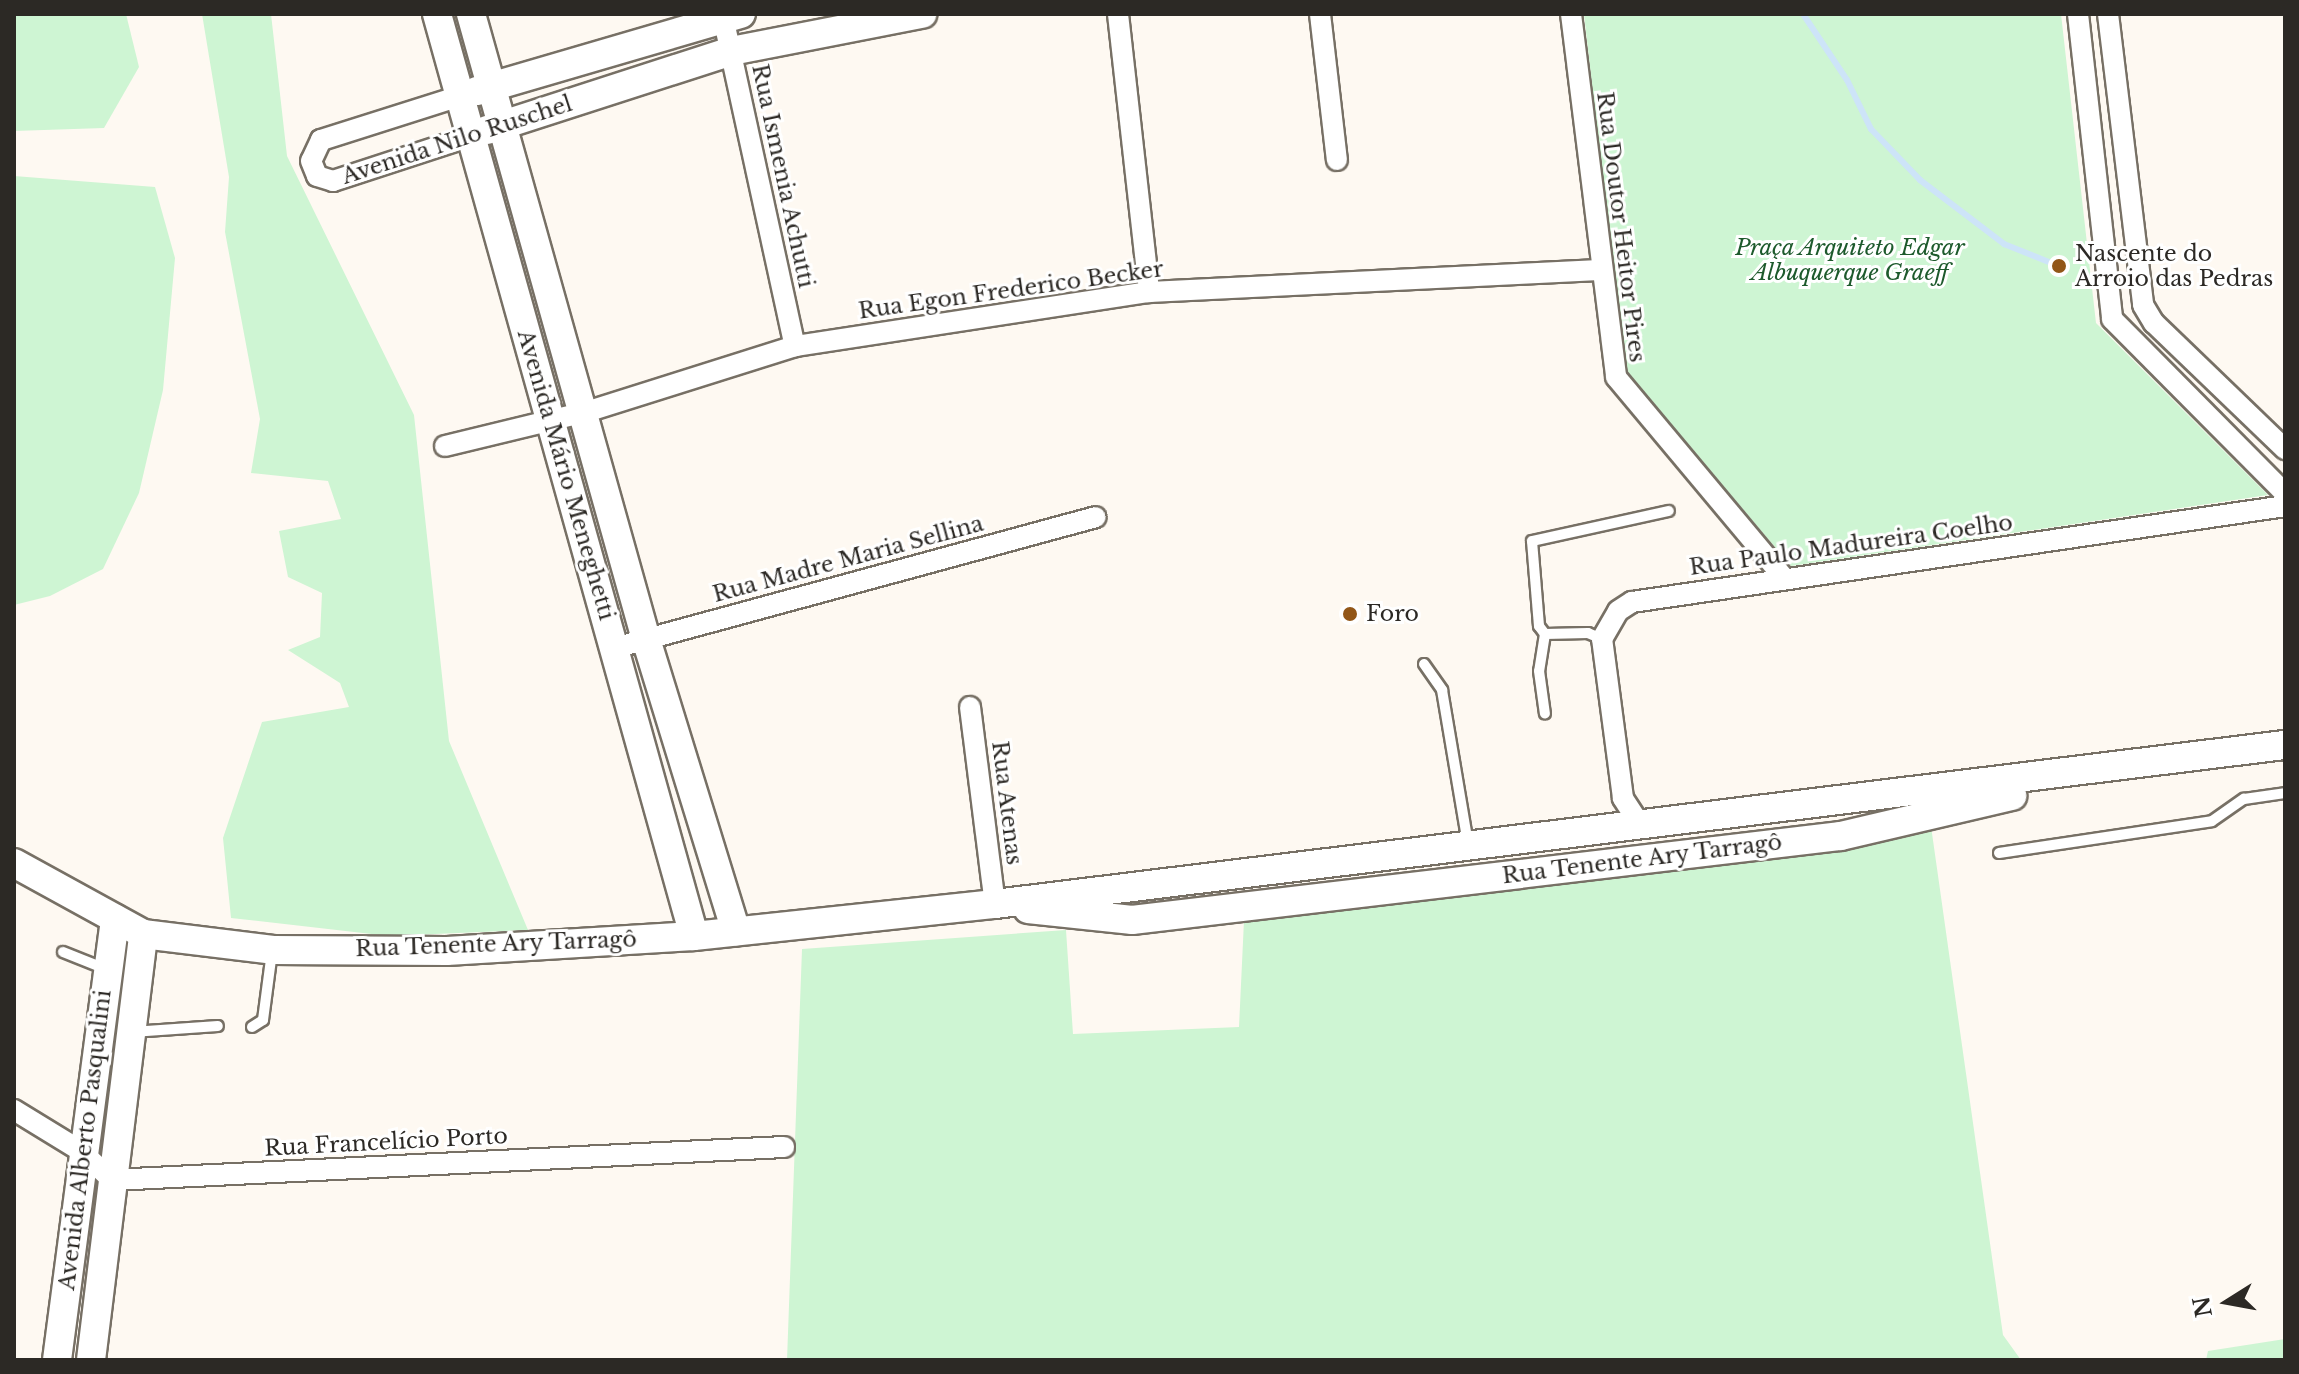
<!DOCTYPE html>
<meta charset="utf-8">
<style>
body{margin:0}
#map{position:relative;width:2299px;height:1374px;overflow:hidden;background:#fef9f2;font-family:"Libre Baskerville",serif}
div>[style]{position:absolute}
.green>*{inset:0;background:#cef5d3}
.stream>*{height:6px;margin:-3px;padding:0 3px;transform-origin:3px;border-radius:3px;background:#cde4f8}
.roads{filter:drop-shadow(2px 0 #777065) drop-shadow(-2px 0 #777065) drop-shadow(0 2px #777065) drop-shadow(0 -2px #777065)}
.lane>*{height:10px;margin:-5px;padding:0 5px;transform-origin:5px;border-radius:5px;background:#fff}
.street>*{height:20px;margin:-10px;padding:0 10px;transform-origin:10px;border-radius:10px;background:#fff}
.secondary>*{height:28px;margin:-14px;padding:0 14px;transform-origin:14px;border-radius:14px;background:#fff}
.dots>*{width:22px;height:22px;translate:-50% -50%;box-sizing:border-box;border:4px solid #fff;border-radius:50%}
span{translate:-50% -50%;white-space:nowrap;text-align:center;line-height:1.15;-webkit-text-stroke:6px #fff;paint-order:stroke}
.street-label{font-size:22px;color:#2c2925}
.park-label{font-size:22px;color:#1d5a2c;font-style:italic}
.poi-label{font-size:22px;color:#2c2925}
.left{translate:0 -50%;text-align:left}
.frame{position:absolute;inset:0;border:16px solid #2c2925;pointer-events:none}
.north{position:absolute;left:2187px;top:1262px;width:80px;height:80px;-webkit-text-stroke:6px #fff;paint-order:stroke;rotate:259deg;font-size:22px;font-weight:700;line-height:32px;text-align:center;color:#2c2925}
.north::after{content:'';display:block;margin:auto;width:28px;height:36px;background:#2c2925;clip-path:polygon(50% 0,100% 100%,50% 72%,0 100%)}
</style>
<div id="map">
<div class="green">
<div style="clip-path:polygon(14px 14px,126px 14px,139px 67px,104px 128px,14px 131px)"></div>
<div style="clip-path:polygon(202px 14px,271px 14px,287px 156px,414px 415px,449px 741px,528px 930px,389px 936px,231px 918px,223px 838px,262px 722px,349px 707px,340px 683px,288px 650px,320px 637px,322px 593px,288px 577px,279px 531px,341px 519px,328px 481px,251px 473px,260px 419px,225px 232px,229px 177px)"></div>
<div style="clip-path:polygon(1584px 14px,2061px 14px,2096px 323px,2268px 495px,1791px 566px,1624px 370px)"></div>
<div style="clip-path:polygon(14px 176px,155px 187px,175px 258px,163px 390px,139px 493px,103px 569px,50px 596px,14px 605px)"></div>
<div style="clip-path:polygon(1930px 819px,2003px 1335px,2021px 1360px,787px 1360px,802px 949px,1066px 930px,1073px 1034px,1239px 1027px,1245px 899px)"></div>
<div style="clip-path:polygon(2285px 1339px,2285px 1360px,2206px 1360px,2208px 1351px)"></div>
</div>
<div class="stream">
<div style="left:1803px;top:14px;width:79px;rotate:56.3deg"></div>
<div style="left:1847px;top:80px;width:55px;rotate:63.9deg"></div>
<div style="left:1871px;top:129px;width:71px;rotate:46.1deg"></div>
<div style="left:1920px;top:180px;width:106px;rotate:37.3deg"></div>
<div style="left:2004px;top:244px;width:59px;rotate:21.8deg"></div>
</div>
<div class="roads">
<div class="lane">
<div style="left:1545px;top:634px;width:37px;rotate:99deg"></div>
<div style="left:1539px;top:671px;width:43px;rotate:82.1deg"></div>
<div style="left:1602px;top:639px;width:15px;rotate:-157deg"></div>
<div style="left:1588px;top:633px;width:43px;rotate:178.7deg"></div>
<div style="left:1545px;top:634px;width:10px;rotate:-127deg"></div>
<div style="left:1539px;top:626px;width:85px;rotate:-94.7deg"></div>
<div style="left:1532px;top:541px;width:140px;rotate:-12.4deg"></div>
<div style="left:1424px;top:664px;width:32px;rotate:55deg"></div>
<div style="left:1442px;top:690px;width:155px;rotate:80.4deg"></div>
<div style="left:1999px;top:853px;width:215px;rotate:-8.5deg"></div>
<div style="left:2212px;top:821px;width:39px;rotate:-35deg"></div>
<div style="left:2244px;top:799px;width:41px;rotate:-8.3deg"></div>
<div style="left:63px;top:952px;width:46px;rotate:21.6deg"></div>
<div style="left:252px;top:1027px;width:13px;rotate:-32deg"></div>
<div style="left:263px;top:1020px;width:69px;rotate:-82.5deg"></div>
<div style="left:132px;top:1032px;width:86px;rotate:-4deg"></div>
</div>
<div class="street">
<div style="left:1118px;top:14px;width:280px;rotate:83.6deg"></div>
<div style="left:1320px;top:14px;width:147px;rotate:83.4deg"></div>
<div style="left:1571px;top:14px;width:366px;rotate:82.9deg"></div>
<div style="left:1616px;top:377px;width:262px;rotate:50.1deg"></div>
<div style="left:2078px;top:14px;width:307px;rotate:83.6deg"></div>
<div style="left:2112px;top:319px;width:245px;rotate:45.2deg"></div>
<div style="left:2108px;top:14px;width:293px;rotate:83.1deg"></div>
<div style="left:2143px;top:305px;width:21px;rotate:59deg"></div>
<div style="left:2154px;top:323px;width:182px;rotate:43.9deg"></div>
<div style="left:723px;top:17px;width:337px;rotate:77.7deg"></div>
<div style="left:460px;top:96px;width:146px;rotate:162.4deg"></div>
<div style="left:321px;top:140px;width:23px;rotate:115deg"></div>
<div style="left:311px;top:161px;width:16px;rotate:68deg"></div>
<div style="left:317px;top:176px;width:17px;rotate:17deg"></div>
<div style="left:333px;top:181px;width:145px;rotate:-18.1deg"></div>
<div style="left:445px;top:446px;width:145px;rotate:-13.6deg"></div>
<div style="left:586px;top:412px;width:219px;rotate:-17.5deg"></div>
<div style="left:795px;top:346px;width:358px;rotate:-8.7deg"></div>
<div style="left:1149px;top:292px;width:451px;rotate:-2.8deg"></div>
<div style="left:614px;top:648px;width:499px;rotate:-15.2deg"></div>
<div style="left:970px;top:707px;width:199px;rotate:82.8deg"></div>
<div style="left:1639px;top:823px;width:30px;rotate:-123deg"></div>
<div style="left:1623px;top:798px;width:160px;rotate:-97.5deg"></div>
<div style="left:1602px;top:639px;width:32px;rotate:-60deg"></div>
<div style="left:1618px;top:611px;width:17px;rotate:-33deg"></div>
<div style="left:1632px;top:602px;width:660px;rotate:-8.36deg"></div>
<div style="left:14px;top:1110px;width:79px;rotate:31.5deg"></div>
<div style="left:81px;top:1151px;width:42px;rotate:43.1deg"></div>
<div style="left:112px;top:1180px;width:673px;rotate:-2.81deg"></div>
</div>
<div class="secondary">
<div style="left:437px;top:14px;width:957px;rotate:74.42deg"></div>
<div style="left:471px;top:14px;width:649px;rotate:74.36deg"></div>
<div style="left:646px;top:639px;width:306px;rotate:72.9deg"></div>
<div style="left:477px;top:91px;width:275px;rotate:-16.3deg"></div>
<div style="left:487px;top:130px;width:256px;rotate:-17.9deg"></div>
<div style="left:731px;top:51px;width:195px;rotate:-11deg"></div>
<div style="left:14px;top:863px;width:147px;rotate:28.8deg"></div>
<div style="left:143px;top:934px;width:131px;rotate:7deg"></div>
<div style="left:273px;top:950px;width:174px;rotate:0.3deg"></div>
<div style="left:447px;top:951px;width:247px;rotate:-3.5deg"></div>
<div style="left:694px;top:936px;width:303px;rotate:-6.1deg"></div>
<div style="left:995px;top:904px;width:1300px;rotate:-7.03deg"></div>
<div style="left:1028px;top:909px;width:105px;rotate:6deg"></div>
<div style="left:1132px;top:920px;width:714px;rotate:-6.76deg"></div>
<div style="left:1841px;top:836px;width:176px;rotate:-13.2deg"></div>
<div style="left:57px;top:1360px;width:445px;rotate:-82.5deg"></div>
<div style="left:91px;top:1360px;width:429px;rotate:-83deg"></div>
</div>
</div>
<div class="dots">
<div style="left:2059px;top:266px;background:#925618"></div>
<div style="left:1350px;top:614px;background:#925618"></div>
</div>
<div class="street-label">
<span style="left:457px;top:140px;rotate:-18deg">Avenida Nilo Ruschel</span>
<span style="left:783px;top:176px;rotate:78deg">Rua Ismenia Achutti</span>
<span style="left:1621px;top:227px;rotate:83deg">Rua Doutor Heitor Pires</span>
<span style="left:1011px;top:290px;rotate:-8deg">Rua Egon Frederico Becker</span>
<span style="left:566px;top:475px;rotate:74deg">Avenida Mário Meneghetti</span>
<span style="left:1851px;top:545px;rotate:-8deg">Rua Paulo Madureira Coelho</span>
<span style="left:848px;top:559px;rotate:-15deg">Rua Madre Maria Sellina</span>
<span style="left:1007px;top:803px;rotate:83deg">Rua Atenas</span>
<span style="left:1642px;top:859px;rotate:-7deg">Rua Tenente Ary Tarragô</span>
<span style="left:496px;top:944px;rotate:-2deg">Rua Tenente Ary Tarragô</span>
<span style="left:85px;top:1140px;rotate:-83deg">Avenida Alberto Pasqualini</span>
<span style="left:386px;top:1142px;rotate:-3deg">Rua Francelício Porto</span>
</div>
<div class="park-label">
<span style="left:1850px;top:260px">Praça Arquiteto Edgar<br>Albuquerque Graeff</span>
</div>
<div class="poi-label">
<span class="left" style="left:2075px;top:266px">Nascente do<br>Arroio das Pedras</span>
<span class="left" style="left:1366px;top:614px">Foro</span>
</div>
<div class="frame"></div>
<div class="north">N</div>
</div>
